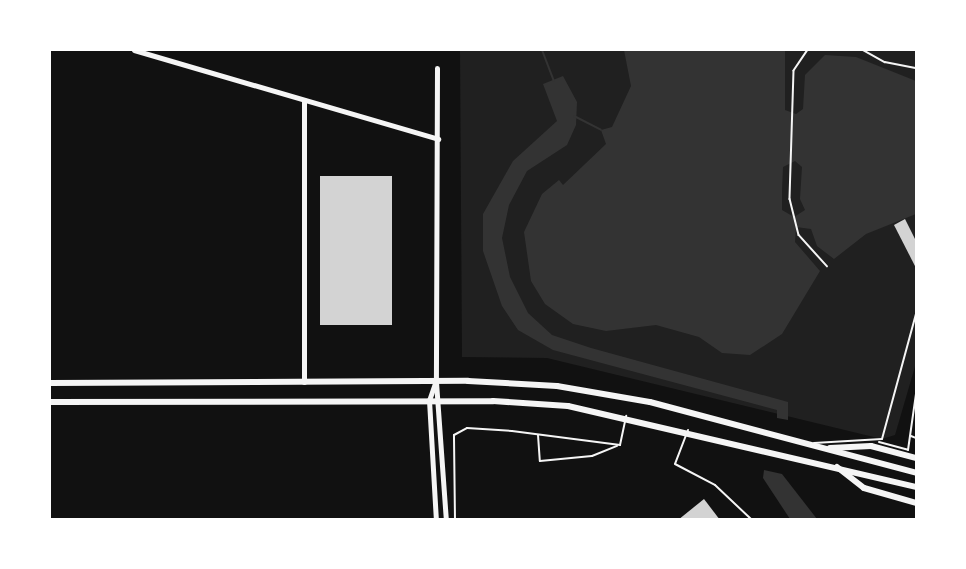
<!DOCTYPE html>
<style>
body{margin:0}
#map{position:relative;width:966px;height:569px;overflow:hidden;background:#111;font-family:"Sofia Sans Condensed",sans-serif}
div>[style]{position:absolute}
.green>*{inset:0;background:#202020}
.water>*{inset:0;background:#333}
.stream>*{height:2px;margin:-1px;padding:0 1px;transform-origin:1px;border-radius:1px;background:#333}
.building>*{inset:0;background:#d3d3d3;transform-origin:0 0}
.path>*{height:1.5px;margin:-0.75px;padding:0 0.75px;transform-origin:0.75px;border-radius:0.75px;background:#f5f5f5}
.service>*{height:2px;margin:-1px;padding:0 1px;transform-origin:1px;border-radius:1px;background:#f5f5f5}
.tertiary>*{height:5px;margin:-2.5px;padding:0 2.5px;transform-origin:2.5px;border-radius:2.5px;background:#f5f5f5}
.secondary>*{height:6px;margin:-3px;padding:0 3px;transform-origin:3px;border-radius:3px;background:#f5f5f5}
span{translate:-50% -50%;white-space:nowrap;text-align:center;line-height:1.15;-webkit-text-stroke:4.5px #fff;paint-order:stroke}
.frame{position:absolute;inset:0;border:51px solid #fff;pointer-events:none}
</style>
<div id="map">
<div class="green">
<div style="clip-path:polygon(460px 50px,916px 50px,916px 363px,895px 435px,882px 439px,547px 358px,462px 357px)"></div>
</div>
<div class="water">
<div style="clip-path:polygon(evenodd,624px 50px,785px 50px,785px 110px,796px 114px,803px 109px,805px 75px,825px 55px,856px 57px,916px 81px,916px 214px,866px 234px,834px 259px,817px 246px,811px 229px,796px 227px,795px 242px,820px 271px,782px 334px,750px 355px,722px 353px,699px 337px,656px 325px,606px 331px,573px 324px,545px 304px,531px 281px,524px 232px,542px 194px,559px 180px,563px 185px,606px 144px,601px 130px,612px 127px,631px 86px,624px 50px,795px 161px,802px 167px,800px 199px,805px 210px,794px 217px,782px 210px,782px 191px,783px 167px,795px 161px)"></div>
<div style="clip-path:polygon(563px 76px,577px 102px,576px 125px,567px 145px,527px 171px,509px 205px,502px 238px,510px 277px,528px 313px,552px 335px,591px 348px,788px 402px,788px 420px,777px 418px,777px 410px,553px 350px,518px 330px,502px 306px,483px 251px,483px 214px,513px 161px,557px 121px,543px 84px)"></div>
<div style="clip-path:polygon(764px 470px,782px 474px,817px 519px,790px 519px,763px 478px)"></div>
</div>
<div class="stream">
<div style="left:542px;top:50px;width:33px;rotate:69deg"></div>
<div style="left:574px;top:116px;width:30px;rotate:27deg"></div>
</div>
<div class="building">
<div style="left:320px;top:176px;width:72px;height:149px"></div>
<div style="clip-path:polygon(905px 219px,916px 241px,916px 268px,894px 225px)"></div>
<div style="clip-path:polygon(704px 499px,720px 520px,678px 520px)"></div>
</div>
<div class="path">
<div style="left:808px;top:50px;width:25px;rotate:124deg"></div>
<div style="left:794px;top:71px;width:128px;rotate:91.8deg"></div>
<div style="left:790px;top:199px;width:37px;rotate:76deg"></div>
<div style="left:799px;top:235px;width:42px;rotate:47.9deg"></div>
<div style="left:863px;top:50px;width:25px;rotate:29deg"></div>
<div style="left:885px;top:62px;width:32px;rotate:11deg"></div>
</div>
<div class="service">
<div style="left:688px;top:430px;width:36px;rotate:111deg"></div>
<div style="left:675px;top:464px;width:45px;rotate:27.7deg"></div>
<div style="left:715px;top:485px;width:51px;rotate:43.4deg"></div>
<div style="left:538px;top:435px;width:26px;rotate:86deg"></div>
<div style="left:540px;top:461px;width:52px;rotate:-5.5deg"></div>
<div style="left:592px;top:456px;width:27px;rotate:-22deg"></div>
<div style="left:911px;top:436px;width:5px;rotate:22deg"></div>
<div style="left:879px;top:442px;width:30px;rotate:15deg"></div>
<div style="left:908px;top:450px;width:57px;rotate:-81.9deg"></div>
<div style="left:814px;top:443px;width:68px;rotate:-3.4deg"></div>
<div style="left:882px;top:439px;width:130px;rotate:-74.8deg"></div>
<div style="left:455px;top:520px;width:85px;rotate:-90.7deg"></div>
<div style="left:454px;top:435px;width:15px;rotate:-28deg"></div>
<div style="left:467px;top:428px;width:45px;rotate:3.8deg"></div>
<div style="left:512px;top:431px;width:109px;rotate:7.4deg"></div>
<div style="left:620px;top:445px;width:30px;rotate:-78deg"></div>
</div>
<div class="tertiary">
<div style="left:134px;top:50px;width:317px;rotate:16.3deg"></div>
<div style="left:437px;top:68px;width:314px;rotate:90.2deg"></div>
<div style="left:436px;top:382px;width:138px;rotate:85.9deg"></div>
<div style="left:304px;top:382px;width:282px;rotate:-90deg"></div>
<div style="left:435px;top:383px;width:18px;rotate:109deg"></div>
<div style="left:429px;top:400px;width:120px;rotate:86.7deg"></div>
</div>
<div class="secondary">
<div style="left:50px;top:383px;width:418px;rotate:-0.3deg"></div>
<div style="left:468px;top:381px;width:89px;rotate:3.2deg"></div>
<div style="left:557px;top:386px;width:94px;rotate:9.8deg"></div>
<div style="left:650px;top:402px;width:275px;rotate:14.9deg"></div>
<div style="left:50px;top:402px;width:443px;rotate:-0.1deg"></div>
<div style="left:493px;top:401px;width:75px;rotate:3.8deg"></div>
<div style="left:568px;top:406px;width:357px;rotate:13.1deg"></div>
<div style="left:830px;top:448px;width:41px;rotate:-2.8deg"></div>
<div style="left:871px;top:446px;width:47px;rotate:14.9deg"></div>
<div style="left:837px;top:467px;width:34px;rotate:38deg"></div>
<div style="left:864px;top:488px;width:54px;rotate:16.1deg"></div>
</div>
<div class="frame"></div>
</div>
